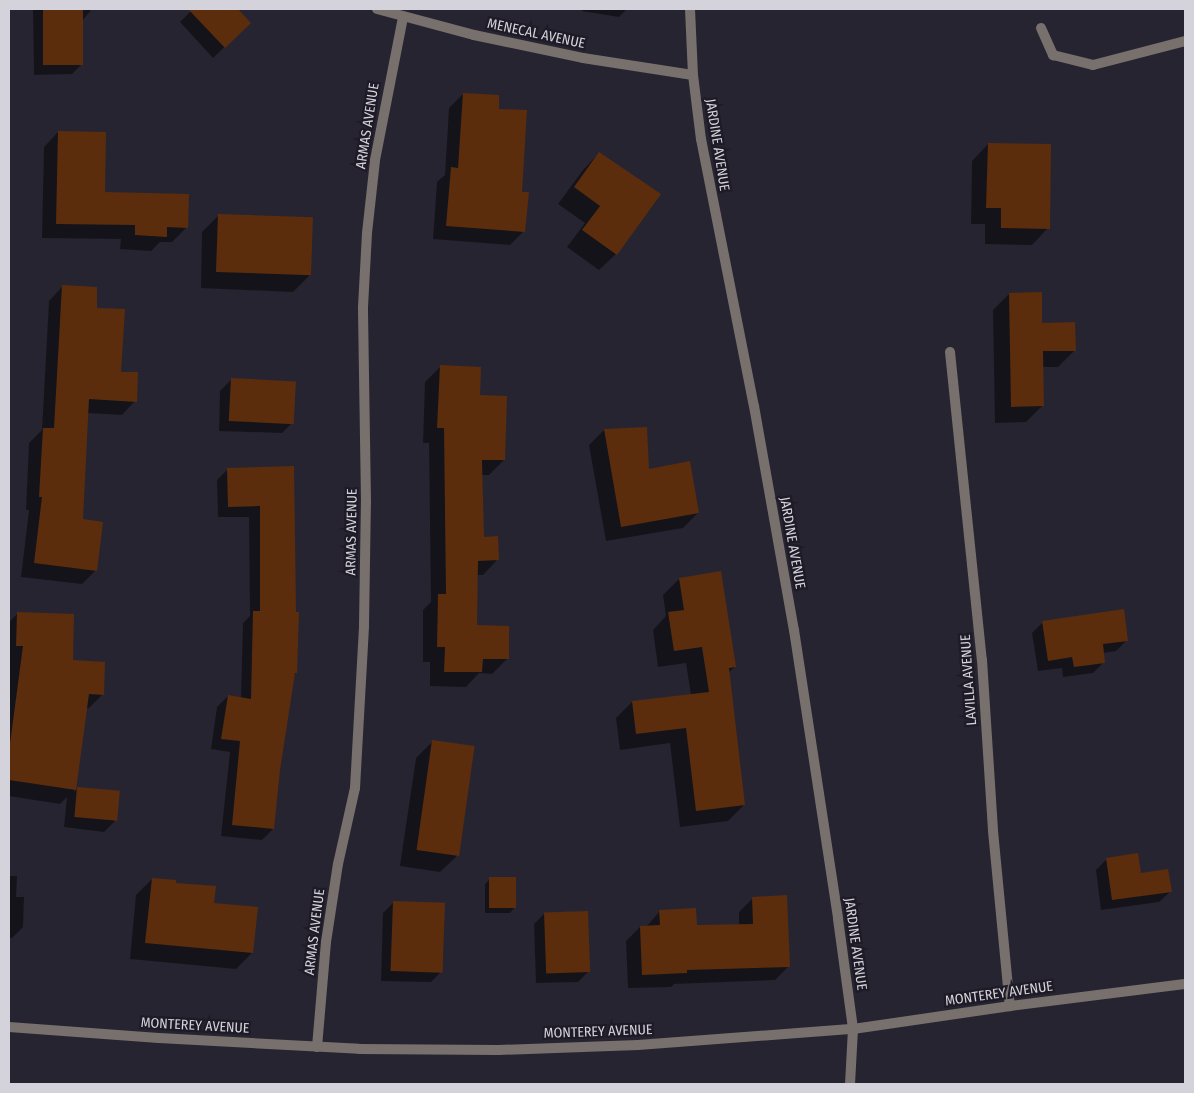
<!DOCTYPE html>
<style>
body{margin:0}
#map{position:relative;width:1194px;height:1093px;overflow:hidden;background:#272431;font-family:"Fira Sans Condensed",sans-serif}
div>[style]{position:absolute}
.shadow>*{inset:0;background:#0007}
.building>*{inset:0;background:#5b2d0d;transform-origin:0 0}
.street>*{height:10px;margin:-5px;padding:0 5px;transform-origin:5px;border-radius:5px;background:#78706d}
span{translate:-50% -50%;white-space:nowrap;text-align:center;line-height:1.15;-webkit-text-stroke:4.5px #1e1b27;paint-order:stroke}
.street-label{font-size:14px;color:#d4d3db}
.frame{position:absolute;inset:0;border:10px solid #d4d3db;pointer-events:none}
</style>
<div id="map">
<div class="shadow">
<div style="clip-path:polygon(33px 9px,92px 9px,82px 21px,83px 63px,72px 74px,34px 75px)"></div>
<div style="clip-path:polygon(193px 9px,236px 9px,250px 23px,213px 58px,180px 22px)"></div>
<div style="clip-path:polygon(582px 9px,627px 9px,619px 17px,582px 11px)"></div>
<div style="clip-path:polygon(463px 94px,497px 110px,521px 193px,524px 231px,510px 245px,433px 239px,437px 182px,445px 175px,449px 108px)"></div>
<div style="clip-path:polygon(58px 132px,103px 193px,187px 227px,172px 242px,160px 242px,151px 251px,120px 249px,121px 239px,42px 238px,44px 147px)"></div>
<div style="clip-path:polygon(988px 144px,1048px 228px,1032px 245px,985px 244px,985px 224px,971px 224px,972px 161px)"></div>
<div style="clip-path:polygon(599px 153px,616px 254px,599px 270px,567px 247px,585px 223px,558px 204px,583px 170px)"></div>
<div style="clip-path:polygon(219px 215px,310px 275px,293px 292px,201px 288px,202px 232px)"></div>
<div style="clip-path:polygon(62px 287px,95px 309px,120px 373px,135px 401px,122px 415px,87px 413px,82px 520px,96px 570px,82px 584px,21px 577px,29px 510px,26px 510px,29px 443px,42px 430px,49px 301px)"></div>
<div style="clip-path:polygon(1009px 294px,1041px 324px,1075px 350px,1058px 367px,1042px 367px,1043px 405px,1026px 422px,995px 423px,993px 310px)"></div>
<div style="clip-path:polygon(440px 367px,478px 396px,504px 460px,489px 475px,482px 475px,483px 538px,498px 559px,483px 575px,476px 575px,476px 626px,507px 659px,492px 674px,479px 673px,466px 687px,430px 686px,430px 662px,423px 662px,423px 610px,431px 602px,429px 443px,423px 443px,425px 382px)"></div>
<div style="clip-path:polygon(231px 380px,293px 422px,282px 433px,219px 431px,220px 391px)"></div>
<div style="clip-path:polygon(604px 430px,698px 513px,683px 528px,606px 541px,589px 445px)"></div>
<div style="clip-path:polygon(293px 467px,296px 673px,294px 675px,279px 769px,273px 829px,262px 840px,221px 836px,230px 752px,211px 749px,217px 707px,228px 696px,241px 698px,243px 623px,250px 616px,249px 517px,218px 517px,217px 480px,228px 469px)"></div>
<div style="clip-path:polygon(679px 579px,735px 667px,728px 673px,744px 805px,728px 821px,680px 827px,670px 743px,620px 750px,616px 718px,632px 702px,691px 695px,686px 663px,658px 667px,653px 630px,666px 616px,663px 595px)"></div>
<div style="clip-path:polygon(18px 613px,71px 662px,103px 694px,89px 708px,86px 708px,74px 792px,78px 788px,115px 821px,104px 832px,64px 827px,67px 797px,60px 804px,9px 796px,9px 622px)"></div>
<div style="clip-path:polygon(1043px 622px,1127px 640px,1116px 651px,1103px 653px,1104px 662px,1093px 673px,1063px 677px,1062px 668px,1038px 671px,1032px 633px)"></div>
<div style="clip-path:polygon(433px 741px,457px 856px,440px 872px,400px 866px,416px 758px)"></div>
<div style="clip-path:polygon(1107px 859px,1140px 874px,1170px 892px,1159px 902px,1101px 910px,1096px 870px)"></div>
<div style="clip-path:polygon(9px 876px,17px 876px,16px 897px,24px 897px,23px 927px,12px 938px,9px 938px)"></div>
<div style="clip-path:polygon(152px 879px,175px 884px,213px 904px,252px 953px,236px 969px,130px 959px,136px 895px)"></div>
<div style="clip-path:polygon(490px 879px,515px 907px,510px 913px,485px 913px,485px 884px)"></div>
<div style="clip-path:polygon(753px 898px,789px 966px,775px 980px,674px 984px,671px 987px,628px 988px,626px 941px,640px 927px,646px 927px,660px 911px,696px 927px,739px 925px,739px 912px)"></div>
<div style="clip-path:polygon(394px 902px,442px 971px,431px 982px,381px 981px,383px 913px)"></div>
<div style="clip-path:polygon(545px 913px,589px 971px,578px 982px,536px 983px,534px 924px)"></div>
</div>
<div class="building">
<div style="left:43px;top:9px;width:40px;height:56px"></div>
<div style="clip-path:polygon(188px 9px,238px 9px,251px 23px,225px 48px)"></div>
<div style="clip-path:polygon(463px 93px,499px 95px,499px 109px,527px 110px,522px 192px,529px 192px,525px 232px,446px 226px,451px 167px,458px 168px)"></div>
<div style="clip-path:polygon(58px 131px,106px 132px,105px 192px,189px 194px,188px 228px,167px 227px,167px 237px,135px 235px,135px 225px,56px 224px)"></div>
<div style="clip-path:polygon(988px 143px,1051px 144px,1050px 229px,1001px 228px,1001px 208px,986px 208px)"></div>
<div style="clip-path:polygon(599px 152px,661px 194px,617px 255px,582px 230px,600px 206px,574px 187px)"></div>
<div style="left:218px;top:214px;width:95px;height:58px;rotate:2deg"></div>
<div style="clip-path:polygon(62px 285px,97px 287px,97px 308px,125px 309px,121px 372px,138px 372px,137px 402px,89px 399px,83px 519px,103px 522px,97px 571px,34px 563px,42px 497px,39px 497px,43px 428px,54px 428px)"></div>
<div style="clip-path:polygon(1042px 292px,1042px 323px,1075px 322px,1076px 351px,1043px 351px,1044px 406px,1011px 407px,1009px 293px)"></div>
<div style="clip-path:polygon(440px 365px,481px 367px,480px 395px,507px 396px,505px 460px,482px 460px,484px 537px,498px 536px,499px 560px,478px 561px,477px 625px,509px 626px,509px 659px,483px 659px,482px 672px,444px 672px,445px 647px,437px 647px,438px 594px,446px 594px,444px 428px,437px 428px)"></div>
<div style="left:231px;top:378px;width:65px;height:43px;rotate:3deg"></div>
<div style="clip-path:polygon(647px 427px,649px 469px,690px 461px,699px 513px,621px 527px,604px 429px)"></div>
<div style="clip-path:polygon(294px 466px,296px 612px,299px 612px,297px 673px,295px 673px,280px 770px,274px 829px,232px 825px,240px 741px,221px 739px,228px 695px,251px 699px,253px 611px,260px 611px,260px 506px,228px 507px,227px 468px)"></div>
<div style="clip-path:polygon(721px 571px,736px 667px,729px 668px,745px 805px,696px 811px,686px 728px,636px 734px,632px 701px,709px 692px,702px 647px,674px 651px,668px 612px,684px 610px,679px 578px)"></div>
<div style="clip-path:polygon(1124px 609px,1128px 641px,1103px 644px,1105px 663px,1074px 667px,1072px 657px,1048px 661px,1042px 621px)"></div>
<div style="clip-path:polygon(17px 612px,74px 614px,73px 660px,105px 662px,104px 695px,89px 694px,76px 790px,9px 780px,9px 751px,23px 646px,16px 646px)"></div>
<div style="left:432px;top:740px;width:43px;height:111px;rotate:8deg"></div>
<div style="left:77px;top:787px;width:43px;height:30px;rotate:5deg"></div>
<div style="clip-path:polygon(1138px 853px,1141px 873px,1168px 869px,1172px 892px,1112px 900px,1106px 858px)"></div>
<div style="left:516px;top:877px;width:31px;height:27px;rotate:90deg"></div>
<div style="clip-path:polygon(152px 878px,176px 880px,176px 883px,216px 886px,214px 903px,258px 907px,253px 953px,145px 943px)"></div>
<div style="clip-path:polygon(787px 895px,790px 967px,687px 970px,687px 973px,642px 975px,640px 926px,660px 925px,659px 910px,696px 908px,697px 925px,753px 924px,752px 897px)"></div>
<div style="left:393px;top:901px;width:52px;height:70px;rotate:2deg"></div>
<div style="left:588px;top:911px;width:61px;height:44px;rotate:88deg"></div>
</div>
<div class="street">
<div style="left:377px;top:9px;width:100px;rotate:15deg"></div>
<div style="left:474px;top:35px;width:111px;rotate:11.9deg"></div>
<div style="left:583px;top:58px;width:111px;rotate:8.8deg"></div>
<div style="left:690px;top:9px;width:66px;rotate:87.4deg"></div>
<div style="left:693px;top:75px;width:64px;rotate:82.9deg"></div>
<div style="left:701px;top:139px;width:272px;rotate:78.8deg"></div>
<div style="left:754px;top:406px;width:228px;rotate:79.9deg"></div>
<div style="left:794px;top:630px;width:292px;rotate:81.3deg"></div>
<div style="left:838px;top:919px;width:111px;rotate:82.2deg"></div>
<div style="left:853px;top:1029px;width:55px;rotate:93.1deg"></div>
<div style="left:1041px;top:28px;width:30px;rotate:66deg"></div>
<div style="left:1053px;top:55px;width:41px;rotate:14deg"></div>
<div style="left:1093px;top:65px;width:95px;rotate:-14.6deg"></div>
<div style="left:950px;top:352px;width:310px;rotate:84.1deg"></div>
<div style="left:982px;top:660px;width:171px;rotate:86.3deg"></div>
<div style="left:993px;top:831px;width:176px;rotate:84.5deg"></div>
<div style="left:9px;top:1027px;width:150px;rotate:4.2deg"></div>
<div style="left:159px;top:1038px;width:200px;rotate:3.1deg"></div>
<div style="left:359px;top:1049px;width:140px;rotate:0.4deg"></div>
<div style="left:499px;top:1050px;width:139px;rotate:-2.1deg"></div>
<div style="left:638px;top:1045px;width:216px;rotate:-4.3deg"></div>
<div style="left:853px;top:1029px;width:159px;rotate:-8.3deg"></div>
<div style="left:1010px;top:1006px;width:176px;rotate:-7.2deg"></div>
<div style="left:317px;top:1047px;width:105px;rotate:-85.1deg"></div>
<div style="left:326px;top:942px;width:79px;rotate:-81.3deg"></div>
<div style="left:338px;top:864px;width:78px;rotate:-77.4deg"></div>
<div style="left:355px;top:788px;width:163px;rotate:-86.8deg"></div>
<div style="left:364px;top:625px;width:123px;rotate:-89.1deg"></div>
<div style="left:366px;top:502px;width:195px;rotate:-90.9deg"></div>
<div style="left:363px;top:307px;width:74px;rotate:-86.9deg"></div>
<div style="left:367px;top:233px;width:73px;rotate:-83.7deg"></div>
<div style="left:375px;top:160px;width:146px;rotate:-78.9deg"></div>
</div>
<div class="street-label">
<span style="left:536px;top:34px;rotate:12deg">MENECAL AVENUE</span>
<span style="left:368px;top:126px;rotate:-81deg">ARMAS AVENUE</span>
<span style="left:717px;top:145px;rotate:81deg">JARDINE AVENUE</span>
<span style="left:352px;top:532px;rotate:-89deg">ARMAS AVENUE</span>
<span style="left:792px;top:543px;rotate:80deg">JARDINE AVENUE</span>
<span style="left:969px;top:680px;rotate:-94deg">LAVILLA AVENUE</span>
<span style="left:315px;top:932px;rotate:-83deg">ARMAS AVENUE</span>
<span style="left:855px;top:944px;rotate:82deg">JARDINE AVENUE</span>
<span style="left:999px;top:994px;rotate:-8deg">MONTEREY AVENUE</span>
<span style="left:195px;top:1026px;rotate:3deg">MONTEREY AVENUE</span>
<span style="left:598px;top:1032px;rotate:-2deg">MONTEREY AVENUE</span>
</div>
<div class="frame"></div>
</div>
